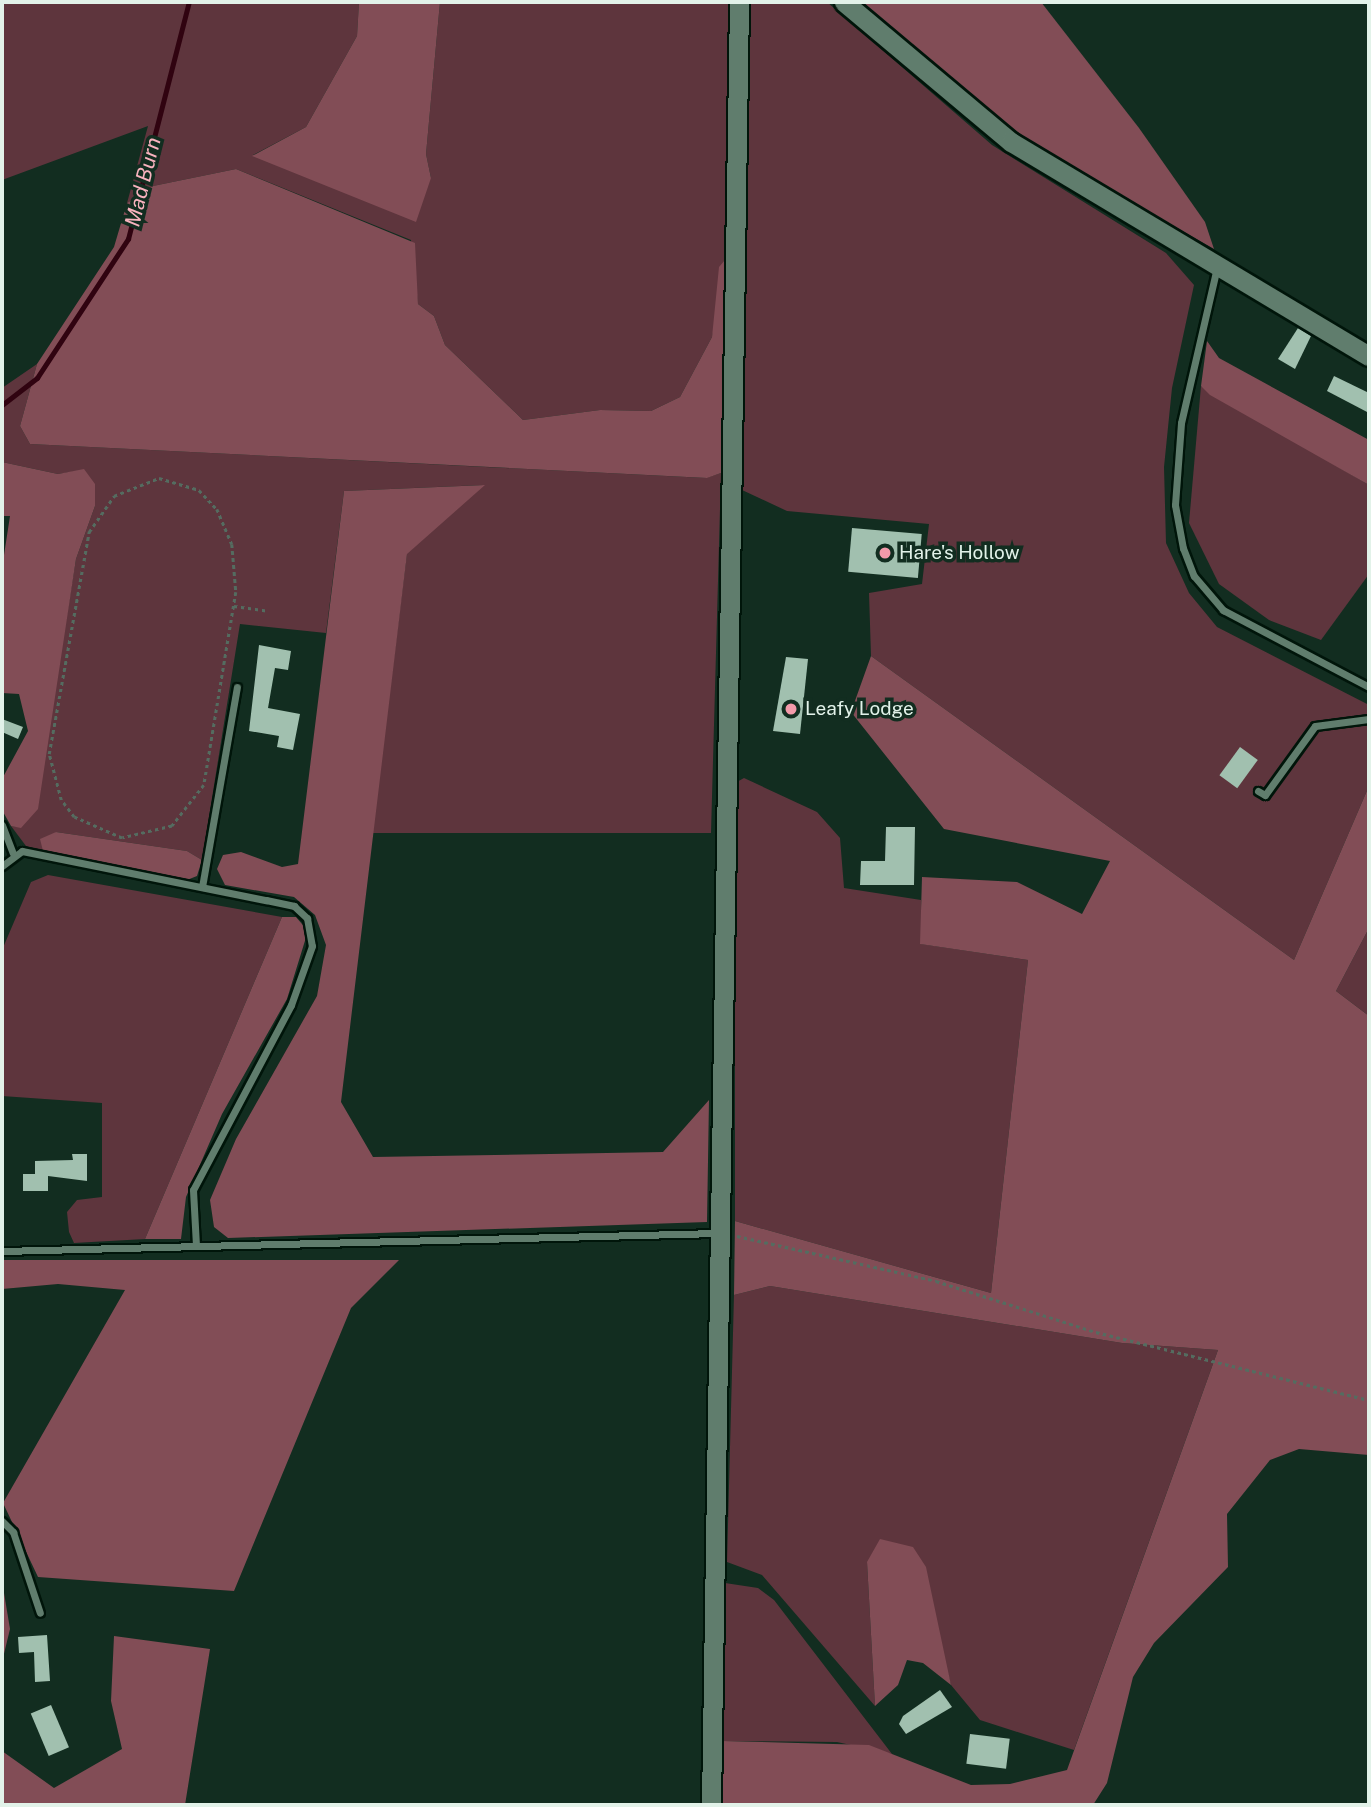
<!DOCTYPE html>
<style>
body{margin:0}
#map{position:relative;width:1371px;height:1807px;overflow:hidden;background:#122d20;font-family:"Public Sans",sans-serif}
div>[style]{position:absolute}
.green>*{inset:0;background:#5e353d}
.forest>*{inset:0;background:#824d56}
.stream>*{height:4.5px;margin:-2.25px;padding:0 2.25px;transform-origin:2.25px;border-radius:2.25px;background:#300310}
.building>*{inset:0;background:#a1c0af;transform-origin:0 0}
.path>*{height:2.5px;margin-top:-1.25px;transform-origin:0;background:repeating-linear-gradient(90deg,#546c60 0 3.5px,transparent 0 7px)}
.roads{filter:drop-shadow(2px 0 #00150a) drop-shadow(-2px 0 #00150a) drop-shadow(0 2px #00150a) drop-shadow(0 -2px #00150a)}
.lane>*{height:7px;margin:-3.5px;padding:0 3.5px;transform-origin:3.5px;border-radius:3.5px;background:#607d6d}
.secondary>*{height:19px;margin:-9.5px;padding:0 9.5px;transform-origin:9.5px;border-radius:9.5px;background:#607d6d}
.dots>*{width:19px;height:19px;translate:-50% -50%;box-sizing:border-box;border:4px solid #122d20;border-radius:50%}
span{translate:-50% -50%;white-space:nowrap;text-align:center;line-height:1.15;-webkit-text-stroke:7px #122d20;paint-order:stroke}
.poi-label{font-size:19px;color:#e2f2e9}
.left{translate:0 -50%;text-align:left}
.water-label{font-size:21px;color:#f8b2be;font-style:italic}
.frame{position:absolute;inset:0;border:4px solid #e2f2e9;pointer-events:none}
</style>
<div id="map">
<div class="green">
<div style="clip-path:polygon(2px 2px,359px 2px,357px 36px,306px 127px,253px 155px,431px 178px,426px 154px,440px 2px,729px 2px,730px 254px,712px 337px,680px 397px,651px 411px,600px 410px,523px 420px,445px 345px,434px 316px,418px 304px,411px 240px,236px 169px,153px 186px,127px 203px,148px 126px,2px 180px)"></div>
<div style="clip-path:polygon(746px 2px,827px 2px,992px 145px,1166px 253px,1194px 285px,1172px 388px,1164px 467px,1166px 543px,1189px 593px,1217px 627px,1369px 705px,1369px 786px,1294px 960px,871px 656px,869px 593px,922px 584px,929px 524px,787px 511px,742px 490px)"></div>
<div style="clip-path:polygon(37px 364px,20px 426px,30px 444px,706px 478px,721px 473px,711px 833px,372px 833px,407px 553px,483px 485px,344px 491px,326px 633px,240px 624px,202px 860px,187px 851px,56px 832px,43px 851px,26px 846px,11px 826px,21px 827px,39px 786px,76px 559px,95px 506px,84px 470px,58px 474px,2px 462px,2px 388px)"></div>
<div style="clip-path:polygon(1201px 386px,1369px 485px,1369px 574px,1321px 640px,1269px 620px,1219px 584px,1189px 523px)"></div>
<div style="clip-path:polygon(744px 778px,817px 812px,840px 838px,844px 888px,921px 900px,921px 944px,1028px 960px,991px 1293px,735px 1221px,735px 783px)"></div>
<div style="clip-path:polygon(48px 875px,282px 917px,145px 1239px,74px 1243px,69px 1232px,67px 1212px,77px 1200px,102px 1197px,102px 1103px,2px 1096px,2px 950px,31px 882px)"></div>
<div style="clip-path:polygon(1369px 928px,1369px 1016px,1336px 991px)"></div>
<div style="clip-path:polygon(770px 1286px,1122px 1343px,1218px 1350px,1074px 1750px,980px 1720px,951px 1685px,942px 1652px,867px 1562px,875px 1706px,762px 1575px,727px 1562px,734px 1295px)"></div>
<div style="clip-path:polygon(725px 1583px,758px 1588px,774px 1600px,892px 1754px,837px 1742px,723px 1741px)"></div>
</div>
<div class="forest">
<div style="clip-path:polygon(359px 2px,440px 2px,426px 154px,431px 178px,416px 222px,252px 156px,306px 127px,357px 36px)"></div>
<div style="clip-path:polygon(859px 2px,1041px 2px,1139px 128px,1205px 222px,1214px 249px,1017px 137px)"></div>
<div style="clip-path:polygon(236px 169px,415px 243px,418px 304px,434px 316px,445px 345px,523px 420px,600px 410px,651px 411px,680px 397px,712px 337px,719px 267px,730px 254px,721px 473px,707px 478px,30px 444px,20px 426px,37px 364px,114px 247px,127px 203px,153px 186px)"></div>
<div style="clip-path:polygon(1207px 341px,1219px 358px,1369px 440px,1369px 485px,1210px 395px,1201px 386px)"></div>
<div style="clip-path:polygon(2px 462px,58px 474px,84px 469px,95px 484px,95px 506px,76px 559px,38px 809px,21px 828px,11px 826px,2px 810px,2px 779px,28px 731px,19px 694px,2px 693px,2px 568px,10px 516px,2px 516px)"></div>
<div style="clip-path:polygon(485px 485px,407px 554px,341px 1102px,373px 1157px,663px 1152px,709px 1100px,707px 1222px,228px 1238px,214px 1227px,210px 1200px,236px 1139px,317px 996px,326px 945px,315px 915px,294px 897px,225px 885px,217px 869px,223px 855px,241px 852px,282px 867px,298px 864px,344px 491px)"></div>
<div style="clip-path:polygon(871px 656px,1294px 960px,1369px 786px,1369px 928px,1336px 991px,1369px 1016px,1369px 1455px,1299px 1449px,1270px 1460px,1227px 1514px,1228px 1567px,1154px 1643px,1133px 1677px,1107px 1783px,1093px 1805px,723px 1805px,723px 1741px,869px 1745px,971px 1785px,1010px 1784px,1067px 1770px,1218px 1350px,1122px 1343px,770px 1286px,734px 1295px,735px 1221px,991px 1293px,1028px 960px,920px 944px,922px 877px,1017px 882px,1082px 914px,1110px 861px,944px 829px,851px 712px)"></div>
<div style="clip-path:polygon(56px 832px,187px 851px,202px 860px,197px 876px,187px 880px,43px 851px,40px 839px)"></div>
<div style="clip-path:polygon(282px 917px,296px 917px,308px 931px,287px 999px,222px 1114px,186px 1197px,181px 1239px,145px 1239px)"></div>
<div style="clip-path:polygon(2px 1260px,399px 1260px,351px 1308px,234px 1591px,38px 1577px,3px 1503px,125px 1290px,58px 1284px,2px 1289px)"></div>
<div style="clip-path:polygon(880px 1539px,913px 1547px,926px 1567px,951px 1685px,923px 1663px,907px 1660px,898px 1685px,875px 1706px,867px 1562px)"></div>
<div style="clip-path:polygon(2px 1581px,10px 1629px,2px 1662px)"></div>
<div style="clip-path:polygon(114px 1636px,210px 1649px,185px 1805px,2px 1805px,2px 1751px,54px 1788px,122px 1749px,111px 1701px)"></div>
</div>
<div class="stream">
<div style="left:2px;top:405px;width:44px;rotate:-37.6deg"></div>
<div style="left:37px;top:378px;width:166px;rotate:-56.8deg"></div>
<div style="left:128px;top:239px;width:245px;rotate:-75.6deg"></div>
</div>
<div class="building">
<div style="clip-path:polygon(1298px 328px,1311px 336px,1295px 369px,1278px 359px)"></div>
<div style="clip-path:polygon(1334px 376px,1369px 393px,1369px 413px,1327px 391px)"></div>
<div style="left:852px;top:528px;width:70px;height:44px;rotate:5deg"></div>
<div style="clip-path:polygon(259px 645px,291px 651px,288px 670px,275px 668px,268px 708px,300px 714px,293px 750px,277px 747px,279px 736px,249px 731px)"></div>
<div style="clip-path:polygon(786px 657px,808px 659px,800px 734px,773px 731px)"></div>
<div style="clip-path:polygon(2px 719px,23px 727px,18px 739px,2px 732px)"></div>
<div style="left:1240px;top:747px;width:22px;height:35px;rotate:36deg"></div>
<div style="clip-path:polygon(886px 827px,915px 827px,914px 885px,860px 885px,861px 861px,885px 861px)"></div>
<div style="clip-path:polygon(72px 1154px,87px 1154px,87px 1181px,48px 1176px,48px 1191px,23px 1191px,23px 1174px,35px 1174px,35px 1161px,73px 1160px)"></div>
<div style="clip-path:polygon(47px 1635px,50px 1681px,35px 1682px,34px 1652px,19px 1653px,18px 1637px)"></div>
<div style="clip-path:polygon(940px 1690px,952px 1707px,906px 1734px,899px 1724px,903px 1716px)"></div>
<div style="left:51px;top:1705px;width:46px;height:22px;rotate:67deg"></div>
<div style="left:970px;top:1734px;width:40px;height:30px;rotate:7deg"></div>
</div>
<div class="path">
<div style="left:159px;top:478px;width:42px;rotate:16.7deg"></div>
<div style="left:199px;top:490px;width:26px;rotate:47deg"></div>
<div style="left:217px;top:509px;width:38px;rotate:67deg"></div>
<div style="left:232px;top:544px;width:48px;rotate:85.2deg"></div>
<div style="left:236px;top:592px;width:196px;rotate:99.4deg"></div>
<div style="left:204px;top:785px;width:52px;rotate:128deg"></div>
<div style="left:172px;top:826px;width:51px;rotate:166.5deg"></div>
<div style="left:122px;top:838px;width:52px;rotate:-156.4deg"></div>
<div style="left:74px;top:817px;width:21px;rotate:-127deg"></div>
<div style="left:61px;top:800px;width:48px;rotate:-104.6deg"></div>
<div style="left:49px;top:754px;width:226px;rotate:-79.8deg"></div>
<div style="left:89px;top:532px;width:44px;rotate:-55.2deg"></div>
<div style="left:114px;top:496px;width:48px;rotate:-21.8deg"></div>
<div style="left:234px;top:606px;width:34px;rotate:8deg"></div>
<div style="left:737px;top:1236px;width:204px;rotate:12.7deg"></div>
<div style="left:936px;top:1281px;width:168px;rotate:17.7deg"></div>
<div style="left:1096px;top:1332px;width:281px;rotate:14deg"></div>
</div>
<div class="roads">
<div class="lane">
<div style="left:1217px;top:267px;width:160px;rotate:103deg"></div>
<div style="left:1181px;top:423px;width:82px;rotate:94.2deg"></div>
<div style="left:1175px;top:505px;width:44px;rotate:79.5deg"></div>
<div style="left:1183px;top:548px;width:30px;rotate:69deg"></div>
<div style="left:1194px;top:576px;width:45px;rotate:49.5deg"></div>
<div style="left:1223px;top:610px;width:165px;rotate:27.8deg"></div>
<div style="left:1258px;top:791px;width:8px;rotate:30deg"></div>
<div style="left:1265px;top:795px;width:85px;rotate:-54.1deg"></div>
<div style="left:1315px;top:726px;width:54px;rotate:-7.4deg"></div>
<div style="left:2px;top:825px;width:30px;rotate:69deg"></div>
<div style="left:2px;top:866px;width:25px;rotate:-37deg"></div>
<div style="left:22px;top:851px;width:249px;rotate:11.4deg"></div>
<div style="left:266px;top:900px;width:29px;rotate:12deg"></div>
<div style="left:294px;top:906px;width:18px;rotate:43deg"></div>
<div style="left:307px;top:918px;width:28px;rotate:80deg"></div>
<div style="left:312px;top:946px;width:63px;rotate:109.6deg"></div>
<div style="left:291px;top:1005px;width:209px;rotate:117.9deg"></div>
<div style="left:193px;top:1190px;width:56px;rotate:86.9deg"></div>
<div style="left:202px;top:887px;width:203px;rotate:-80.1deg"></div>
<div style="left:2px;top:1251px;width:717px;rotate:-1.44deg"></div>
<div style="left:2px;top:1521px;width:16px;rotate:45deg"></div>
<div style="left:13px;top:1532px;width:85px;rotate:71.6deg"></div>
</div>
<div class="secondary">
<div style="left:844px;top:2px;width:218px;rotate:40deg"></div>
<div style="left:1011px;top:142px;width:417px;rotate:30.9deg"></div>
<div style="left:711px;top:1805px;width:1803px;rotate:-89.11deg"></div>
</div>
</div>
<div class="dots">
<div style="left:885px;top:553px;background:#f39aaa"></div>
<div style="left:791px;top:709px;background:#f39aaa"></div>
</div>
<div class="poi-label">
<span class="left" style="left:899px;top:553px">Hare's Hollow</span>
<span class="left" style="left:805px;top:709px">Leafy Lodge</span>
</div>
<div class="water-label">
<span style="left:143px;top:182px;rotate:-76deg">Mad Burn</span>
</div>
<div class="frame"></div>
</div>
